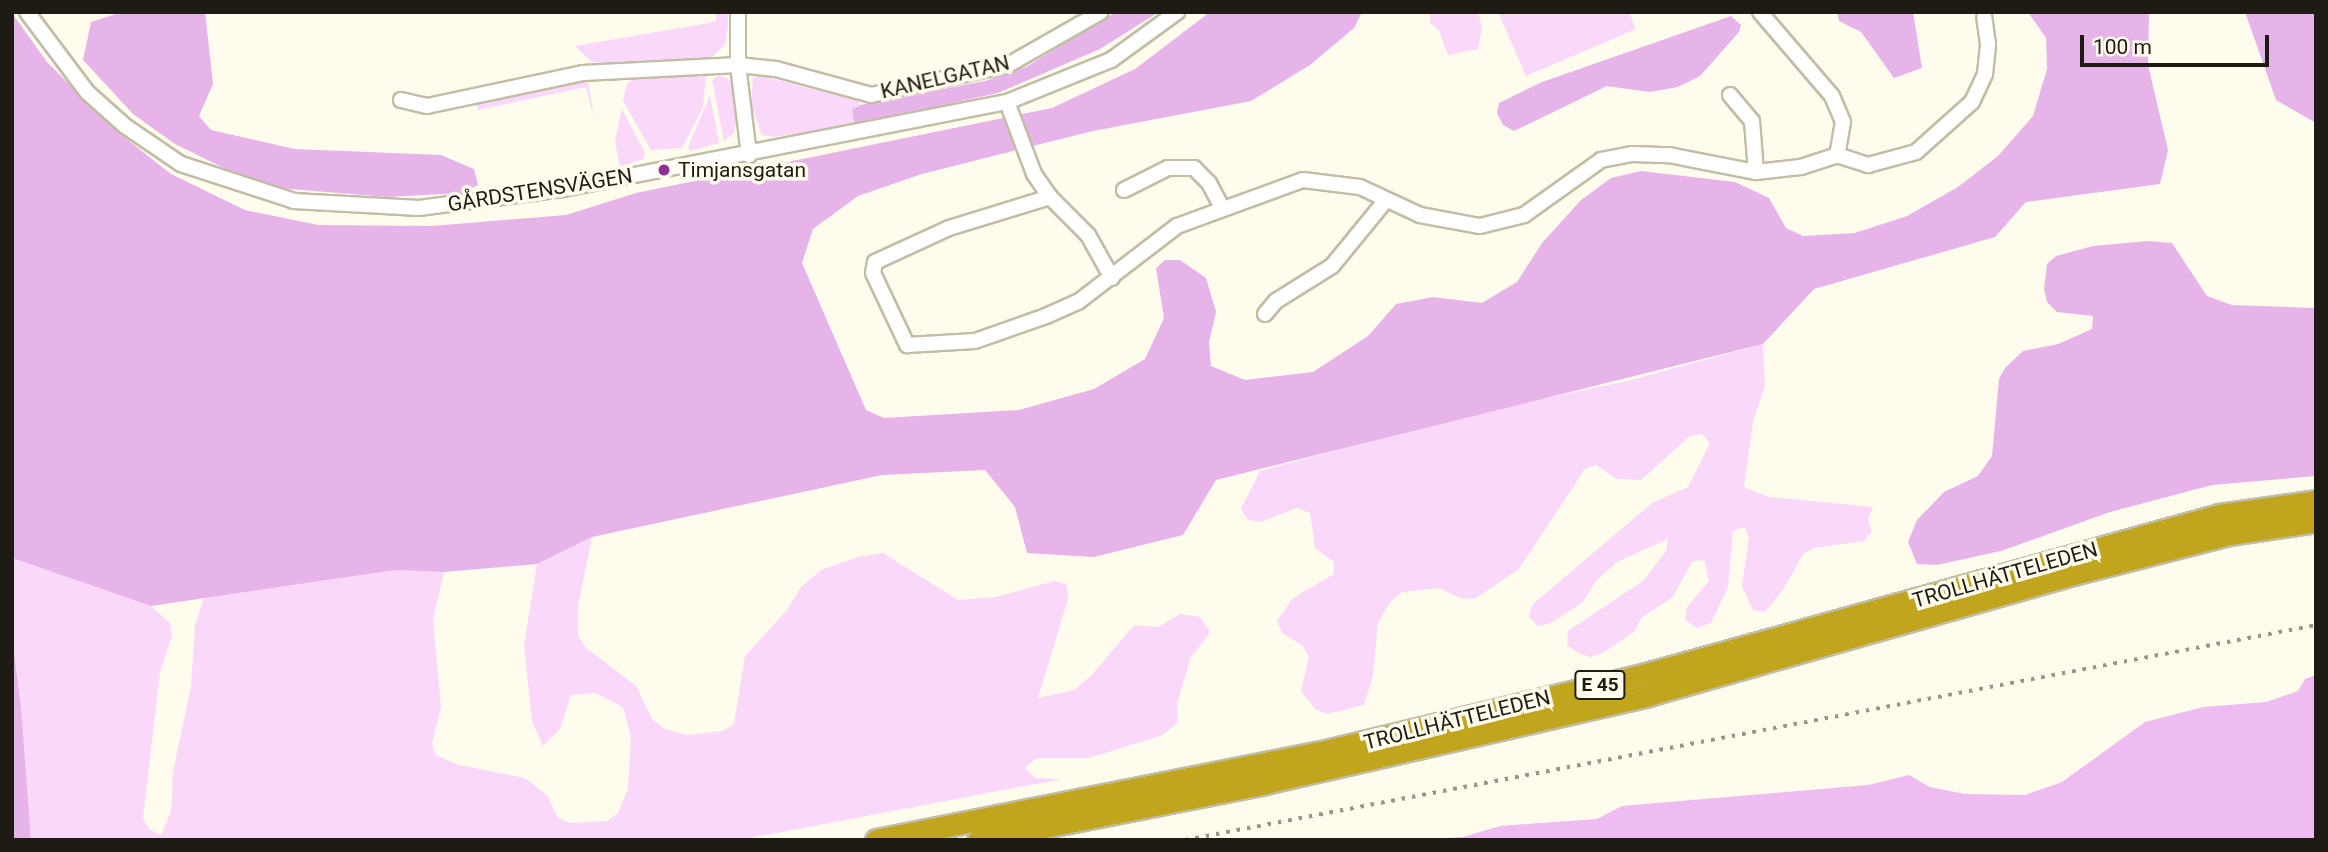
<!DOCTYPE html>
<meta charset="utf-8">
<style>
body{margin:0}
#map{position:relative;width:2328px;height:852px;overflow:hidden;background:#fffcee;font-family:Roboto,sans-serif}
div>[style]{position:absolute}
.green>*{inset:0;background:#fad8fa}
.forest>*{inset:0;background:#e6b4e8}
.water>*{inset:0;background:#eebcf0}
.roads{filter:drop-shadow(2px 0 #c2bda7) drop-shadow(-2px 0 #c2bda7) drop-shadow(0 2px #c2bda7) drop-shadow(0 -2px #c2bda7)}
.minor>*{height:14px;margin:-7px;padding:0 7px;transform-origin:7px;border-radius:7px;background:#fff}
.highway>*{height:21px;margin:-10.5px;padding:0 10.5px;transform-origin:10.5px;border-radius:10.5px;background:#c0a51d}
.rail>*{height:3.5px;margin-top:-1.75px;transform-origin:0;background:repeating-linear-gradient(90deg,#98968b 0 3.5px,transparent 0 10.5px)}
.dots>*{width:19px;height:19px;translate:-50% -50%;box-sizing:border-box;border:4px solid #fffcee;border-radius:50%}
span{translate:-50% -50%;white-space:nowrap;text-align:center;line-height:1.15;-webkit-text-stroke:7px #fffcee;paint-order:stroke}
.shield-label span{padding:2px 5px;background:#fffcee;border:2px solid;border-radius:5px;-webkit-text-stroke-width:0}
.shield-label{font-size:19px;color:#1d1b13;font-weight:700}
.street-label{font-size:21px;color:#1d1b13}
.poi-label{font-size:21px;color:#1d1b13}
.left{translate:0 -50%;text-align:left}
.frame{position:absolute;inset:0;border:14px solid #1d1b13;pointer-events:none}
.scale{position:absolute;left:2080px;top:35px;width:189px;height:32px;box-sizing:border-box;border:4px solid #1d1b13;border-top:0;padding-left:9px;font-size:21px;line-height:24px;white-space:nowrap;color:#1d1b13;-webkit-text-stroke:5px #fffcee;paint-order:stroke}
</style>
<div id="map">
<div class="green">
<div style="clip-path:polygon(716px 12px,728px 12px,728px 26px,725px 45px,711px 58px,604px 64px,591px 61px,575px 46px,709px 23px,716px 20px)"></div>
<div style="clip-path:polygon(1430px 12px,1478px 12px,1482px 28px,1478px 49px,1448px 55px,1439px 31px,1430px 23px)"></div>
<div style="clip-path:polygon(1498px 12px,1629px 12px,1636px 29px,1526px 76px)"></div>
<div style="clip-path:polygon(706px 75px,703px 107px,682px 148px,651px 150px,623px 101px,627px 83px,636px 78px)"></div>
<div style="clip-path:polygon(720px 75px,733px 82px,738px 113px,734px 133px,724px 141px,712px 80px)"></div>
<div style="clip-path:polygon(753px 77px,767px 77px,858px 101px,860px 105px,852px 111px,857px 124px,775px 137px,762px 135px,751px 106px)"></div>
<div style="clip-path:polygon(588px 81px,594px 119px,586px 87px,478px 110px,476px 104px)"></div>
<div style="clip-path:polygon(710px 95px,719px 143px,690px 151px,688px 147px)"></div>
<div style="clip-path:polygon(622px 109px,645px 153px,643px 159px,620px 167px,615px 141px)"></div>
<div style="clip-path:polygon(1763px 344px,1765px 385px,1753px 422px,1744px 487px,1769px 497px,1873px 507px,1868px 519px,1872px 531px,1864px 541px,1814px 548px,1803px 554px,1783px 590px,1765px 612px,1753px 610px,1742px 586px,1749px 538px,1745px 527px,1733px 531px,1728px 587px,1711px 623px,1697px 628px,1685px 620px,1687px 607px,1709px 581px,1704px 559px,1692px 562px,1673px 597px,1641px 618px,1635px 631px,1603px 653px,1591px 657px,1578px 653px,1567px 645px,1568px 631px,1643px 581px,1666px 551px,1668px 539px,1617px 562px,1597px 580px,1583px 602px,1551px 623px,1538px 626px,1529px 617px,1532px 605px,1652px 503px,1688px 487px,1710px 443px,1702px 434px,1690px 436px,1641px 480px,1616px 479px,1596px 465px,1585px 469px,1519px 569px,1476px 598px,1463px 599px,1439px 588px,1402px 592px,1391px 601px,1378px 623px,1373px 676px,1364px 705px,1327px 714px,1316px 710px,1301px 691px,1309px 657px,1303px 646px,1282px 633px,1277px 621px,1293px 598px,1334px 574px,1334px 562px,1315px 548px,1310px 513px,1297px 508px,1261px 522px,1248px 520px,1241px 509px,1260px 471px,1475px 413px,1627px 381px)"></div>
<div style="clip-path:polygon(592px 537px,578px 606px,578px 634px,584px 646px,636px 686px,652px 719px,663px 728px,686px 735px,723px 731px,734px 724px,745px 656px,787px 610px,801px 587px,821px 570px,858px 557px,883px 553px,958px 600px,996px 597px,1055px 581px,1067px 585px,1068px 599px,1038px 698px,1074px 690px,1092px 675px,1134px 625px,1158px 627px,1180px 614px,1200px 617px,1210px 632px,1190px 659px,1177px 704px,1178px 722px,1163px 735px,1089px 758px,1036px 758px,1025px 768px,1035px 778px,1062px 779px,739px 840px,31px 840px,12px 636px,12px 558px,151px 606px,170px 623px,172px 635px,160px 672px,143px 818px,149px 829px,161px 835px,171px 812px,173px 772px,191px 686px,195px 625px,204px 598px,396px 570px,444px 572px,433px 620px,441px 707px,432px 744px,436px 755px,459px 765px,525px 778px,547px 795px,558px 818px,570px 823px,607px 821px,618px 813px,628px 789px,631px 737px,623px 707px,595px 693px,571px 695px,560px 729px,543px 746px,532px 721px,524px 646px,537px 564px)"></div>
</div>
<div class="forest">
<div style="clip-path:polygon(122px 12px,205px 12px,213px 84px,199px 116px,211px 130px,295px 149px,441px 155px,474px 169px,478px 185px,463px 193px,387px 197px,278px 188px,230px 171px,175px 144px,133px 114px,83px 60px,91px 22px)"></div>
<div style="clip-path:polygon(1116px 12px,1159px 12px,1100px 49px,998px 93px,857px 124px,854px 121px,852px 110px,860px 105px,985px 81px,1026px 67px)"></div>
<div style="clip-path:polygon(1210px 12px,1362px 12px,1354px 28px,1310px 65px,1251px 101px,1093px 131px,922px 174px,858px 196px,813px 229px,802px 263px,866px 410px,884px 418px,1019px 410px,1094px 389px,1145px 359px,1164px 318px,1156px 268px,1165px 260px,1180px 260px,1206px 278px,1216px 312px,1209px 342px,1211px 366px,1245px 380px,1313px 372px,1368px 336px,1396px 304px,1433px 297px,1482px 303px,1517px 282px,1542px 243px,1581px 200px,1611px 178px,1641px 171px,1735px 182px,1769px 198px,1786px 228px,1803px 236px,1855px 233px,1907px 216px,1958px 187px,1998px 156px,2033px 116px,2047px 69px,2046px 38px,2028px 12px,2149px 12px,2148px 65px,2168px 150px,2160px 184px,2026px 202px,1995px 237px,1814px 289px,1763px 344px,1216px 480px,1183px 535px,1094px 557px,1027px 553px,1015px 507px,985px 470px,882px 475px,592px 537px,537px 564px,444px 572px,396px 570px,151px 606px,12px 558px,12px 13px,47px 62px,119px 133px,171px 174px,245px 210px,318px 225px,432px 226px,566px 215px,636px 193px,1052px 108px,1135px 69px)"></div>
<div style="clip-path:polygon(1837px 12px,1913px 12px,1922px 68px,1894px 78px,1861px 32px,1839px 21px)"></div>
<div style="clip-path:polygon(2245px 12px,2316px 12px,2316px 123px,2276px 100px)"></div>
<div style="clip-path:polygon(1731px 16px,1741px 25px,1739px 32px,1700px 76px,1678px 87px,1650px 92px,1607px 86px,1514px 131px,1503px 125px,1497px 113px,1499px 103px,1542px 82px)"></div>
<div style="clip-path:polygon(2148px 241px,2172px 243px,2207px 296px,2232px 305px,2316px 308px,2316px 476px,2212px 485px,2110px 512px,2001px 551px,1937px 565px,1917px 564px,1908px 542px,1917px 520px,1944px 492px,1978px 476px,1992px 456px,1999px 379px,2005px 368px,2023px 351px,2058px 344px,2092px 329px,2093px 316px,2057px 312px,2047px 302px,2044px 289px,2047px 264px,2056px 256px,2093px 246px)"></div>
<div style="clip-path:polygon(12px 636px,21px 708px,31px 840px,12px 840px)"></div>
</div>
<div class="water">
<div style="clip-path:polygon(2316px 675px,2316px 840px,1415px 840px,1463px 837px,1500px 826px,1597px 819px,1622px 806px,1868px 785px,1909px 775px,1930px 787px,1965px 794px,2025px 795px,2062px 782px,2145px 722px,2203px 707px,2266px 702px,2298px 691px,2305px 679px)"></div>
</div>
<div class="roads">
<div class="minor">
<div style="left:27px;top:12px;width:100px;rotate:53.1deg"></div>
<div style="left:87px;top:92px;width:51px;rotate:41.8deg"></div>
<div style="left:125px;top:126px;width:68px;rotate:34.2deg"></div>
<div style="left:181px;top:164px;width:119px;rotate:18.1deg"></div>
<div style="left:294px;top:201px;width:125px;rotate:3.2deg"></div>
<div style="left:419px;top:208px;width:145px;rotate:-7.5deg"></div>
<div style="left:563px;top:189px;width:452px;rotate:-11.1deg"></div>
<div style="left:1007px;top:102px;width:112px;rotate:-22deg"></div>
<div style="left:1111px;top:60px;width:82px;rotate:-36deg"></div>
<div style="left:738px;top:12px;width:53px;rotate:90deg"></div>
<div style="left:738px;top:65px;width:91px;rotate:83deg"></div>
<div style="left:1760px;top:12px;width:111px;rotate:49.4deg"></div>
<div style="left:1832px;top:96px;width:28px;rotate:67deg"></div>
<div style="left:1843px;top:122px;width:34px;rotate:100deg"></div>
<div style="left:1837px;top:155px;width:33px;rotate:18deg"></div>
<div style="left:1868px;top:165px;width:50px;rotate:-15.2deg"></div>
<div style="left:1916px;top:152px;width:75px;rotate:-41.8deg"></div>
<div style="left:1972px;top:102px;width:31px;rotate:-65deg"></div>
<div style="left:1985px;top:74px;width:30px;rotate:-84deg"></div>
<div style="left:1988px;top:44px;width:27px;rotate:-98deg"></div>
<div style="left:1730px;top:95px;width:34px;rotate:50deg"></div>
<div style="left:1752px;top:121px;width:51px;rotate:85.5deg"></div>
<div style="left:401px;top:100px;width:27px;rotate:13deg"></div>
<div style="left:427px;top:106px;width:159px;rotate:-11.9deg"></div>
<div style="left:583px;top:73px;width:155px;rotate:-3deg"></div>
<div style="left:738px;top:65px;width:38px;rotate:6deg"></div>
<div style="left:776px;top:69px;width:98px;rotate:15.3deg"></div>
<div style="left:871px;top:95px;width:140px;rotate:-12.4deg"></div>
<div style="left:1008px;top:65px;width:107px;rotate:-29.7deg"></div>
<div style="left:1007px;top:102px;width:77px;rotate:69.4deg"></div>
<div style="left:1034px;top:174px;width:28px;rotate:55deg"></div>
<div style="left:1050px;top:197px;width:54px;rotate:45deg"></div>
<div style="left:1088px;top:235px;width:49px;rotate:60.8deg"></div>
<div style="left:1124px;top:190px;width:49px;rotate:-26.6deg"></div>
<div style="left:1168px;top:168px;width:26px"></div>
<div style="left:1194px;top:168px;width:21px;rotate:45deg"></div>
<div style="left:1209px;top:183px;width:26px;rotate:62deg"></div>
<div style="left:1050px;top:197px;width:106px;rotate:162.9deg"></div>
<div style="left:949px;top:228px;width:81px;rotate:155.3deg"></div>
<div style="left:875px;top:262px;width:11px;rotate:100deg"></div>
<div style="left:873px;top:273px;width:80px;rotate:64.7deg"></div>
<div style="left:907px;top:345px;width:68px;rotate:-3.4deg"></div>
<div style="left:975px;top:341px;width:75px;rotate:-19.4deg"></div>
<div style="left:1046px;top:316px;width:35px;rotate:-24deg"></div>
<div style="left:1078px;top:302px;width:125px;rotate:-37.5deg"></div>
<div style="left:1177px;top:226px;width:134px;rotate:-20.1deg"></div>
<div style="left:1303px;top:180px;width:57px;rotate:7deg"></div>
<div style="left:1360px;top:187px;width:66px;rotate:25deg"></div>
<div style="left:1420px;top:215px;width:61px;rotate:10.4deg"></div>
<div style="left:1480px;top:226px;width:45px;rotate:-14deg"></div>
<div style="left:1524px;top:215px;width:95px;rotate:-35.5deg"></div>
<div style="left:1601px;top:160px;width:32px;rotate:-11deg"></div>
<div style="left:1632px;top:154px;width:37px;rotate:2deg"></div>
<div style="left:1669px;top:155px;width:89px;rotate:11.1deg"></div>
<div style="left:1756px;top:172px;width:45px;rotate:-6.3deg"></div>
<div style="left:1801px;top:167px;width:38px;rotate:-18deg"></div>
<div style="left:1265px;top:314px;width:17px;rotate:-50deg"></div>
<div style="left:1276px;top:301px;width:66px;rotate:-32deg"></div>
<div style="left:1332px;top:266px;width:85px;rotate:-50.7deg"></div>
</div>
<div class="highway">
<div style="left:876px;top:840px;width:449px;rotate:-11.2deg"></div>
<div style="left:1317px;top:753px;width:338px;rotate:-13.5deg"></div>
<div style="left:1646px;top:674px;width:595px;rotate:-15.51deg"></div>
<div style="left:2219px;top:515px;width:98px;rotate:-8.2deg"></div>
<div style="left:978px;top:840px;width:293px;rotate:-11.2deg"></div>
<div style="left:1265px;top:783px;width:393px;rotate:-12.9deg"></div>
<div style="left:1648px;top:695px;width:442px;rotate:-15.9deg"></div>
<div style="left:2073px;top:574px;width:161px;rotate:-14.4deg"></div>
<div style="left:2229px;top:534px;width:88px;rotate:-8.5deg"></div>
</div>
</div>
<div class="rail">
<div style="left:1185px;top:840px;width:1151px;rotate:-10.76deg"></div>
</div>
<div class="dots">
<div style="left:664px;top:170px;background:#912f97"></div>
</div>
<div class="shield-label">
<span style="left:1600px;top:685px">E 45</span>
</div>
<div class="street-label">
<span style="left:945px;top:77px;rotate:-13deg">KANELGATAN</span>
<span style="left:540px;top:190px;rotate:-9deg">GÅRDSTENSVÄGEN</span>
<span style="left:2005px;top:575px;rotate:-16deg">TROLLHÄTTELEDEN</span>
<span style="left:1457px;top:720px;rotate:-14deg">TROLLHÄTTELEDEN</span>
</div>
<div class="poi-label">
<span class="left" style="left:678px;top:170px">Timjansgatan</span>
</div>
<div class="frame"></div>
<div class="scale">100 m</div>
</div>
